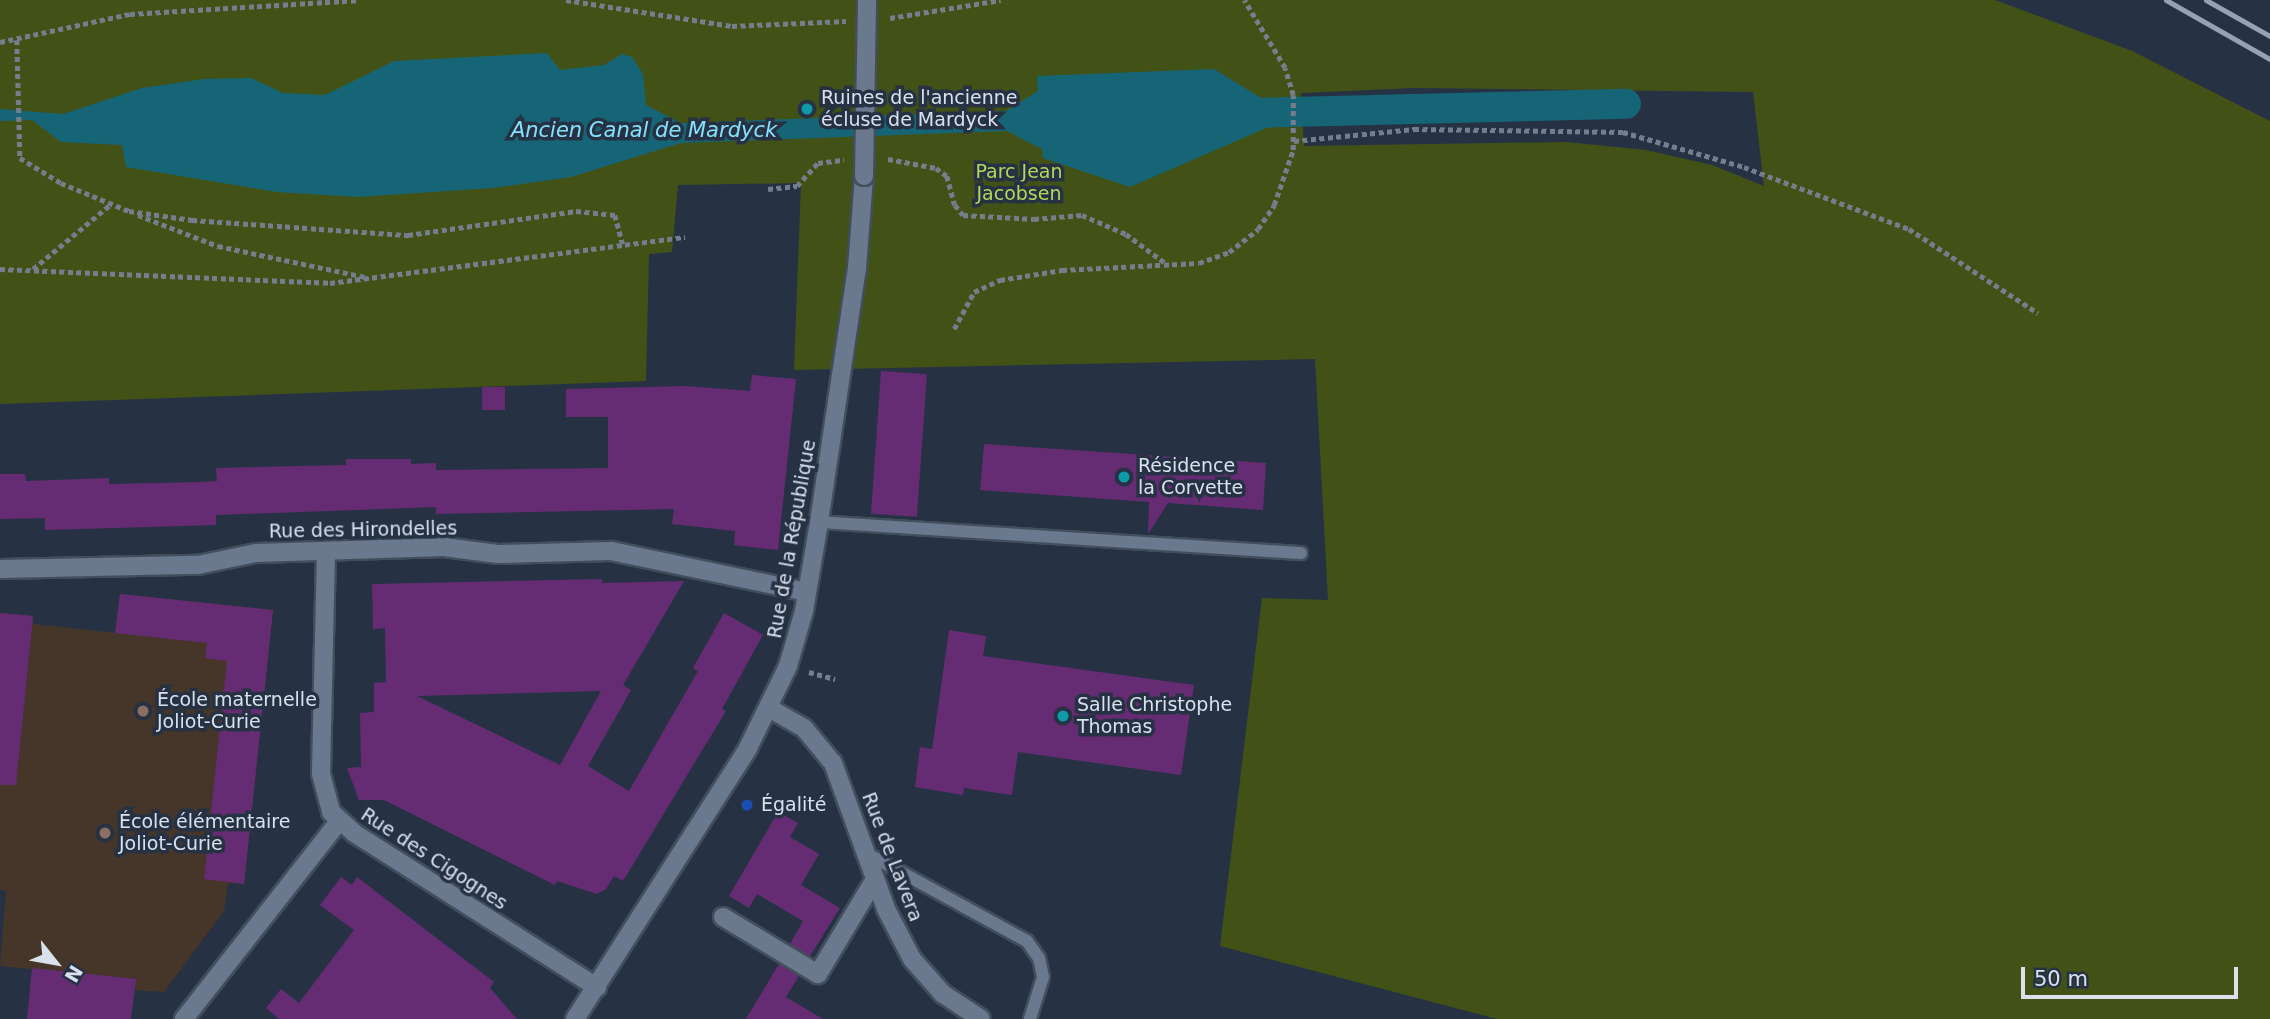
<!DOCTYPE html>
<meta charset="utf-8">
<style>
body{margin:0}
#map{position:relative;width:2270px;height:1019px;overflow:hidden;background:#263244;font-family:"DejaVu Sans",sans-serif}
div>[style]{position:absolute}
.education>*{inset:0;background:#453629}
.green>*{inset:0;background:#425217}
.water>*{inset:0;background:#166577}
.canal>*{height:30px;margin:-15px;padding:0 15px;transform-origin:15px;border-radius:15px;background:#166577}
.building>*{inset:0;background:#662c73;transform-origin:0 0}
.path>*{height:4.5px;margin-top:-2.25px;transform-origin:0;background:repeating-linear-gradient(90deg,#747e8d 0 5px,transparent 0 8.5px)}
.roads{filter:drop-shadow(2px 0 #434e5d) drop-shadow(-2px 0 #434e5d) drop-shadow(0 2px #434e5d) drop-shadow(0 -2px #434e5d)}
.service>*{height:12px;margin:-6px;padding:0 6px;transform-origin:6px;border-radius:6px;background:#6a798d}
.minor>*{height:18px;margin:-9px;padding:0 9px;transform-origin:9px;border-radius:9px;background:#6a798d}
.tertiary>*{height:18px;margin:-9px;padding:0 9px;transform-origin:9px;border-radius:9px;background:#6a798d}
.rail>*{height:5px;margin:-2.5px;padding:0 2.5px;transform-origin:2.5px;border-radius:2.5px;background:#98a1af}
.bridges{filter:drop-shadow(2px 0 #434e5d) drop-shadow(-2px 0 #434e5d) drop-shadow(0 2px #434e5d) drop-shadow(0 -2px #434e5d)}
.tertiary-bridge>*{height:18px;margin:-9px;padding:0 9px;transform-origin:9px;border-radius:9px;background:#6a798d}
.dots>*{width:19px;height:19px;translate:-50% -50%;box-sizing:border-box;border:4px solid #263244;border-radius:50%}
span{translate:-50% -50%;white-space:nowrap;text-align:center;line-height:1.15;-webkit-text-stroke:7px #263244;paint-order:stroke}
.poi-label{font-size:19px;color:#d9e1ed}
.left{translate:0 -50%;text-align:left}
.park-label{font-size:19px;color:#b4d758}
.street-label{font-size:19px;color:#d9e1ed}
.water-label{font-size:21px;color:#84e1fb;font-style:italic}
.north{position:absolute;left:21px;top:928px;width:70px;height:70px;-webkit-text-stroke:5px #263244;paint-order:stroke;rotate:121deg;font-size:19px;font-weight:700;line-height:28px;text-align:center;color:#d9e1ed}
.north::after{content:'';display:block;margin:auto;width:24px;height:32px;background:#d9e1ed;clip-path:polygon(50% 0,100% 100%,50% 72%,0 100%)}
.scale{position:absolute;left:2021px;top:967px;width:217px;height:32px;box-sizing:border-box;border:4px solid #d9e1ed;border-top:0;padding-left:9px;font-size:21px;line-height:24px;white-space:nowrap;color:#d9e1ed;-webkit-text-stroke:5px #263244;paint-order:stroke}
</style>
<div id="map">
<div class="education">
<div style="clip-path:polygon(120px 594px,273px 610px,244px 884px,228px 883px,224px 911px,164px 992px,134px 990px,135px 979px,0 966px,6px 891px,0 890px,0 613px,33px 616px,33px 624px,115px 633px)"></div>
</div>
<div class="green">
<div style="clip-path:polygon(evenodd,0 0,1995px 0,2132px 51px,2270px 121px,2270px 1019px,1497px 1019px,1220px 946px,1262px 598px,1328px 600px,1315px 359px,794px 370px,801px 183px,678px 185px,672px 252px,649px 254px,646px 381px,0 404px,0 0,1414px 88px,1753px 92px,1764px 186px,1712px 165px,1646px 150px,1566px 142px,1304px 146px,1301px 93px,1414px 88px)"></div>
</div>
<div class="water">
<div style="clip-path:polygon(547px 53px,560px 70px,604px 65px,622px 54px,632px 57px,643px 74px,646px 105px,681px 123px,1006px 111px,1038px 91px,1037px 76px,1214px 69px,1279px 109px,1288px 108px,1289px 118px,1130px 187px,1043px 158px,1042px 149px,1007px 131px,681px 143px,571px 177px,493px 188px,358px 197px,277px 192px,126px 167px,122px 145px,61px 142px,32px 120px,0 121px,0 109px,63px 114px,142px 88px,204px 79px,251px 78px,283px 93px,325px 95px,394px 61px)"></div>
</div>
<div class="canal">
<div style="left:1249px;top:113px;width:377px;rotate:-1.4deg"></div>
</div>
<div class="building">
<div style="left:881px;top:371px;width:46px;height:143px;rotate:4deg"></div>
<div style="clip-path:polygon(752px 375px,796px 379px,778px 550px,734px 545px,735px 531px,672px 524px,674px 509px,436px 514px,436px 507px,383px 509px,216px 515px,216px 525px,45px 530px,45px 518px,0 519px,0 474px,25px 474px,26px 481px,109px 478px,109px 484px,202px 482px,217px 481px,216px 468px,346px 465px,346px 459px,411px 459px,411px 464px,436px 463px,436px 470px,608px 468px,608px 417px,566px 417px,566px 389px,686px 386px,750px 391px)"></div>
<div style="left:505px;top:387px;width:23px;height:23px;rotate:90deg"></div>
<div style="clip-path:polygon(984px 444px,1266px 463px,1263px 510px,1168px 503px,1148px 534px,1149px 502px,980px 490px)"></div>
<div style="clip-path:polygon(evenodd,602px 579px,602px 583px,684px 581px,623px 685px,631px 690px,588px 766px,629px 791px,698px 671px,693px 668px,724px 613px,763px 635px,722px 709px,726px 711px,623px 881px,614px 876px,606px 889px,597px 894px,557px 881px,555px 885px,384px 800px,359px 800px,347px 768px,361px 767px,360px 713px,374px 712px,374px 683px,386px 682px,385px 628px,373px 629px,372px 584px,602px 579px,601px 691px,560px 765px,417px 696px,489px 694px,601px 691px)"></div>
<div style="clip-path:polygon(120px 594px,273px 610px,244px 884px,204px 879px,227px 661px,205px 658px,207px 643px,115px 633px)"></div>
<div style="clip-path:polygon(0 613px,33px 616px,16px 785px,0 785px)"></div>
<div style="clip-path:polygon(949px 630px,986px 636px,983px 656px,1194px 685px,1181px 775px,1018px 752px,1012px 795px,964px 788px,963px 795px,915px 787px,920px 747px,932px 749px)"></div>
<div style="clip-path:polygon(778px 812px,798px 823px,790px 837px,819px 854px,801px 885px,840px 908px,810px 956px,790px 944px,803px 921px,757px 894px,749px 908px,729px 896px)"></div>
<div style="clip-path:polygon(341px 877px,352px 885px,357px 877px,494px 982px,490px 988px,517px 1019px,279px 1019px,266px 1008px,281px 989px,299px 1003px,354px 930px,320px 905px)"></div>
<div style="clip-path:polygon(779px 964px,799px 976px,786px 997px,823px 1019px,746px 1019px)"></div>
<div style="clip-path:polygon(32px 968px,136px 979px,131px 1019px,27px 1019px)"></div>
</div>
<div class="path">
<div style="left:566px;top:0;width:168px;rotate:8.9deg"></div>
<div style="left:732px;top:26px;width:114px;rotate:-2.5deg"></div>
<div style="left:890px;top:18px;width:112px;rotate:-9.2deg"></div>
<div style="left:17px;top:40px;width:118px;rotate:88.5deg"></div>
<div style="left:20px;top:158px;width:48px;rotate:31.4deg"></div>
<div style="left:61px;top:183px;width:74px;rotate:22.4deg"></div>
<div style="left:129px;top:211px;width:64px;rotate:8.1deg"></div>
<div style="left:192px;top:220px;width:217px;rotate:4deg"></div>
<div style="left:408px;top:235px;width:170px;rotate:-8.1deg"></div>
<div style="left:576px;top:211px;width:39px;rotate:6deg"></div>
<div style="left:615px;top:215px;width:30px;rotate:75deg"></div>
<div style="left:0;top:42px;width:133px;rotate:-12.2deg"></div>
<div style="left:130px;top:14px;width:227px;rotate:-3.5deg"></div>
<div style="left:1294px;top:141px;width:121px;rotate:-5.7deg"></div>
<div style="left:1414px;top:129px;width:209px;rotate:0.8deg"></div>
<div style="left:1623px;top:132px;width:126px;rotate:16.1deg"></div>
<div style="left:1744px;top:167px;width:176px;rotate:20.6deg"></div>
<div style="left:1909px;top:229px;width:154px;rotate:33.1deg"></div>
<div style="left:888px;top:159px;width:49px;rotate:10.6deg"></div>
<div style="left:936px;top:168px;width:14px;rotate:36deg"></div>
<div style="left:947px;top:176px;width:30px;rotate:75deg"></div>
<div style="left:955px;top:205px;width:13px;rotate:51deg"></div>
<div style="left:963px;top:215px;width:71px;rotate:3.2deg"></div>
<div style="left:1034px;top:219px;width:48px;rotate:-4.8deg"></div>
<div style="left:1082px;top:215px;width:48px;rotate:23.4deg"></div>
<div style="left:1126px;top:234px;width:52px;rotate:36.4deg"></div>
<div style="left:768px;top:189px;width:29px;rotate:-6deg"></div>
<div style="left:797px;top:186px;width:31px;rotate:-48deg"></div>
<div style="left:818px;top:163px;width:26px;rotate:-7deg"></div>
<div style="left:138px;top:215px;width:86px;rotate:21.2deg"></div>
<div style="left:218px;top:246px;width:150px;rotate:11.9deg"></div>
<div style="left:0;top:269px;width:330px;rotate:2.4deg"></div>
<div style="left:330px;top:283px;width:358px;rotate:-7.4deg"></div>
<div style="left:33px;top:269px;width:102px;rotate:-39.8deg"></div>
<div style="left:954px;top:329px;width:42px;rotate:-61.6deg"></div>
<div style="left:974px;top:292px;width:29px;rotate:-25deg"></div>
<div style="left:1000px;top:280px;width:63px;rotate:-9.2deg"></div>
<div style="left:1062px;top:270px;width:137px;rotate:-2.9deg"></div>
<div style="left:1199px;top:263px;width:32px;rotate:-20deg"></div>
<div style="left:1229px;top:252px;width:37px;rotate:-38deg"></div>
<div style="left:1258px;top:229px;width:29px;rotate:-56deg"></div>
<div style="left:1274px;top:205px;width:58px;rotate:-70.9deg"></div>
<div style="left:1293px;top:150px;width:55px;rotate:-90deg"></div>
<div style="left:1293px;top:95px;width:28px;rotate:-107deg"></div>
<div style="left:1285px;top:68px;width:79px;rotate:-121.1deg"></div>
<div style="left:809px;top:672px;width:27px;rotate:15deg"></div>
</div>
<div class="roads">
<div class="service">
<div style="left:819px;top:522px;width:483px;rotate:3.7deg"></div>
<div style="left:866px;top:853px;width:183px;rotate:28.7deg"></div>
<div style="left:1027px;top:941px;width:21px;rotate:55deg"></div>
<div style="left:1039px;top:958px;width:19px;rotate:78deg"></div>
<div style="left:1043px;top:977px;width:44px;rotate:107.2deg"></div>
</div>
<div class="minor">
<div style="left:326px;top:552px;width:222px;rotate:91.3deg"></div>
<div style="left:321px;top:774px;width:39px;rotate:75deg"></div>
<div style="left:331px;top:812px;width:31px;rotate:42deg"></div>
<div style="left:354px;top:833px;width:288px;rotate:32.4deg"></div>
<div style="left:0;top:569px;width:198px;rotate:-1.2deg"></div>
<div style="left:198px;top:565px;width:59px;rotate:-11.7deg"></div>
<div style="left:256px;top:553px;width:188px;rotate:-1.8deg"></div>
<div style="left:444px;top:547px;width:54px;rotate:7.4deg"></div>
<div style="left:498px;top:554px;width:113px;rotate:-1.5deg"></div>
<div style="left:611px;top:551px;width:200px;rotate:11.8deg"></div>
<div style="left:769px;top:708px;width:40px;rotate:29.7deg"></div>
<div style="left:804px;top:728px;width:45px;rotate:50.4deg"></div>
<div style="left:833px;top:763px;width:155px;rotate:70deg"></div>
<div style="left:886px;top:909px;width:56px;rotate:62.5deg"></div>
<div style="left:912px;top:959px;width:47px;rotate:48.5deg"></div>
<div style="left:943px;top:994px;width:45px;rotate:33.3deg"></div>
<div style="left:723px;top:917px;width:111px;rotate:31deg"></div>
<div style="left:818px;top:974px;width:111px;rotate:-59deg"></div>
<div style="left:184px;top:1019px;width:251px;rotate:-51.9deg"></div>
</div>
<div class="tertiary">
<div style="left:575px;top:1019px;width:322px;rotate:-57.4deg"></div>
<div style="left:748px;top:748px;width:91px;rotate:-64deg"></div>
<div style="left:788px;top:666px;width:57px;rotate:-73.8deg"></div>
<div style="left:804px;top:611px;width:90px;rotate:-80.4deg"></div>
<div style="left:819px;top:522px;width:257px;rotate:-81.5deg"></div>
<div style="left:857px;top:268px;width:92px;rotate:-85.6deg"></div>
</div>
</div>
<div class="rail">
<div style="left:2166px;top:0;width:120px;rotate:29.6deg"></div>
<div style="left:2206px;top:0;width:73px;rotate:29.4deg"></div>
</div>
<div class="bridges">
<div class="tertiary-bridge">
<div style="left:864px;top:176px;width:176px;rotate:-89deg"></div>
</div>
</div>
<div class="dots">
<div style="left:807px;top:109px;background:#0f9aa8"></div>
<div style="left:1124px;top:477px;background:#0f9aa8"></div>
<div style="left:143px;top:711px;background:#8d6e63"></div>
<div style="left:1063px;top:716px;background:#0f9aa8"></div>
<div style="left:747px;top:805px;background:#1a4fb4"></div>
<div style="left:105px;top:833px;background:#8d6e63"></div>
</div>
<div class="poi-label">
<span class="left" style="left:821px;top:109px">Ruines de l'ancienne<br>écluse de Mardyck</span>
<span class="left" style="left:1138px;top:477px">Résidence<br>la Corvette</span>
<span class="left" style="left:157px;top:711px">École maternelle<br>Joliot-Curie</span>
<span class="left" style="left:1077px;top:716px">Salle Christophe<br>Thomas</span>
<span class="left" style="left:761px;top:805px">Égalité</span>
<span class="left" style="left:119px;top:833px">École élémentaire<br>Joliot-Curie</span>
</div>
<div class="park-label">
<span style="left:1019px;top:183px">Parc Jean<br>Jacobsen</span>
</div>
<div class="street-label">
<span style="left:363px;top:530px;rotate:-1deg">Rue des Hirondelles</span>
<span style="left:792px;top:539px;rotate:-80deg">Rue de la République</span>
<span style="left:892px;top:857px;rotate:69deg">Rue de Lavera</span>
<span style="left:434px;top:859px;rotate:33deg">Rue des Cigognes</span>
</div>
<div class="water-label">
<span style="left:644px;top:130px">Ancien Canal de Mardyck</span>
</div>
<div class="north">N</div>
<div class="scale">50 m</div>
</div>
